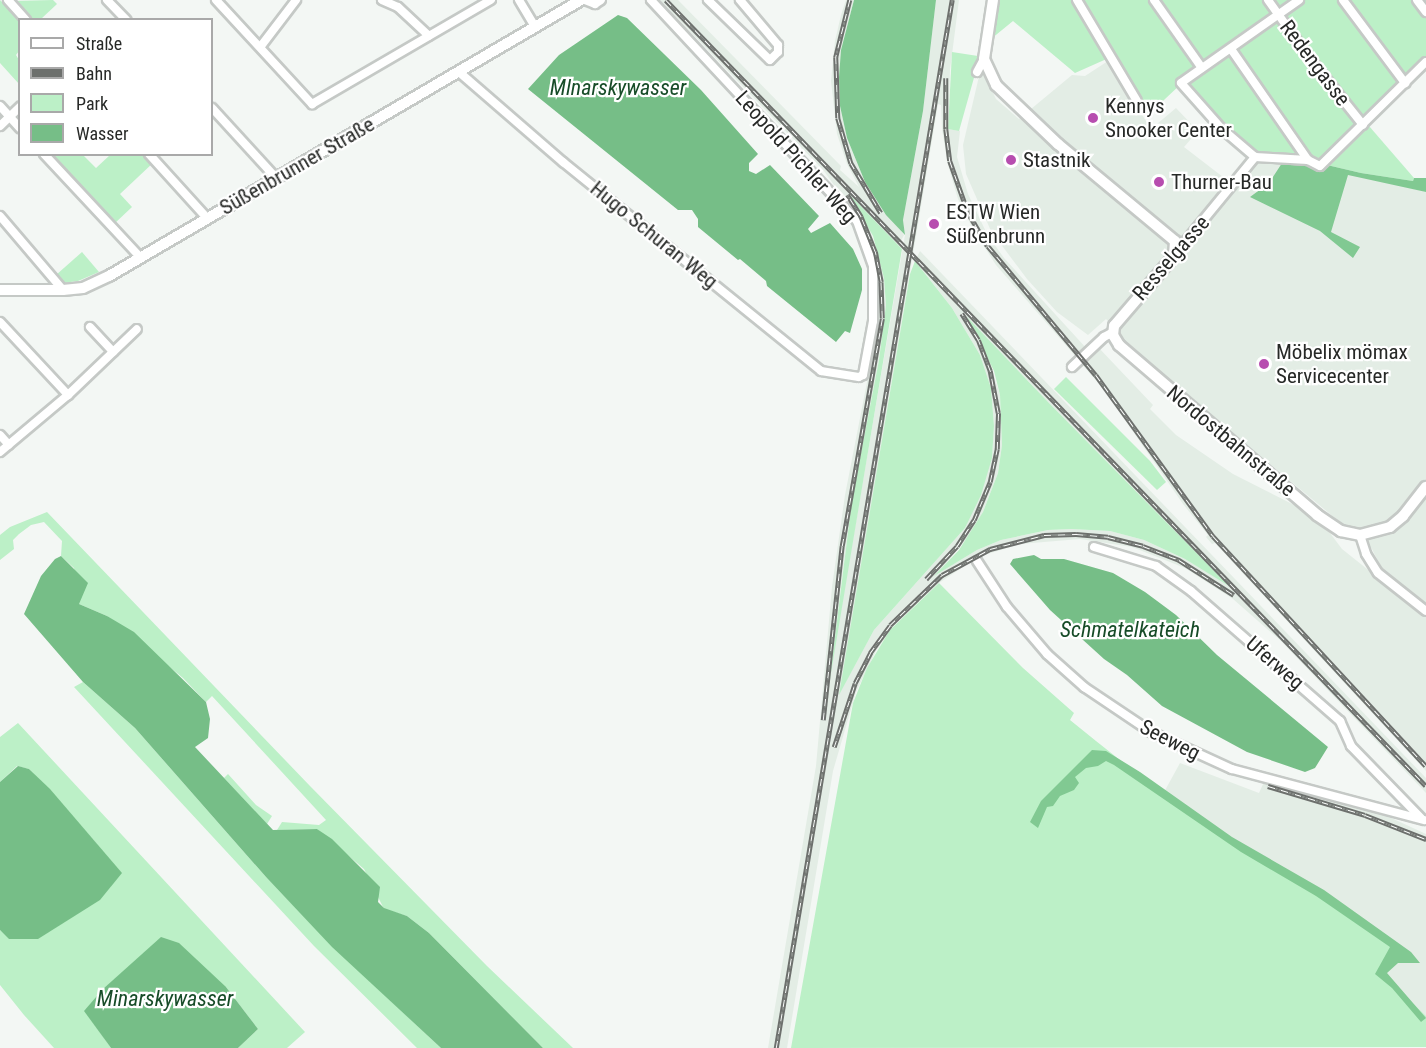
<!DOCTYPE html>
<meta charset="utf-8">
<style>
body{margin:0}
#map{position:relative;width:1426px;height:1048px;overflow:hidden;background:#f3f7f4;font-family:"Roboto Condensed",sans-serif}
div>[style]{position:absolute}
.built>*{inset:0;background:#e3ede5}
.green>*{inset:0;background:#bcf0c7}
.forest>*{inset:0;background:#81c992}
.water>*{inset:0;background:#76be87}
.roads{filter:drop-shadow(2px 0 #c5c9c6) drop-shadow(-2px 0 #c5c9c6) drop-shadow(0 2px #c5c9c6) drop-shadow(0 -2px #c5c9c6)}
.street>*{height:8px;margin:-4px;padding:0 4px;transform-origin:4px;border-radius:4px;background:#fff}
.secondary>*{height:10px;margin:-5px;padding:0 5px;transform-origin:5px;border-radius:5px;background:#fff}
.rail>*{height:4.5px;margin-top:-2.25px;transform-origin:0;background:repeating-linear-gradient(90deg,#fff 0 7px,#6d706d 0 14px);box-sizing:border-box;border-block:2px solid #6d706d}
.dots>*{width:16px;height:16px;translate:-50% -50%;box-sizing:border-box;border:3px solid #fff;border-radius:50%}
span{translate:-50% -50%;white-space:nowrap;text-align:center;line-height:1.15;-webkit-text-stroke:4.5px #fff;paint-order:stroke}
.street-label{font-size:21px;color:#272927}
.poi-label{font-size:21px;color:#272927}
.left{translate:0 -50%;text-align:left}
.water-label{font-size:22px;color:#174c28;font-style:italic}
.legend{position:absolute;left:18px;top:18px;width:195px;height:138px;box-sizing:border-box;background:#fff;border:2px solid #a9a9a9;margin:0;padding:8px 10px;list-style:none;font-size:18px;color:#272927}
.legend li{display:flex;align-items:center;gap:12px;height:30px}
.legend b{width:30px;border:2px solid #a9a9a9}
</style>
<div id="map">
<div class="built">
<div style="clip-path:polygon(evenodd,660px 0,678px 0,841px 166px,840px 170px,859px 187px,847px 164px,837px 134px,831px 81px,835px 41px,841px 15px,846px 0,854px 0,841px 50px,840px 106px,847px 138px,865px 182px,904px 235px,899px 245px,852px 198px,868px 224px,877px 251px,884px 278px,886px 305px,879px 360px,852px 500px,830px 674px,905px 235px,903px 220px,923px 111px,936px 0,959px 0,950px 70px,948px 129px,960px 131px,957px 157px,968px 194px,987px 234px,1004px 258px,1087px 349px,1077px 358px,996px 265px,973px 229px,958px 199px,948px 165px,942px 129px,941px 105px,938px 104px,840px 692px,874px 630px,965px 528px,992px 458px,994px 426px,991px 388px,980px 355px,952px 308px,915px 261px,920px 251px,1426px 778px,1426px 793px,1281px 641px,1233px 599px,1185px 568px,1132px 547px,1080px 539px,1020px 544px,978px 557px,939px 583px,896px 623px,876px 651px,856px 692px,833px 771px,787px 1048px,768px 1048px,816px 766px,832px 587px,845px 495px,875px 341px,879px 277px,861px 223px,824px 171px,660px 0,970px 320px,1049px 403px,1226px 583px,1185px 559px,1144px 540px,1110px 531px,1071px 529px,1048px 530px,1001px 540px,977px 550px,937px 574px,974px 530px,983px 512px,998px 473px,1002px 445px,1000px 395px,986px 350px,970px 320px)"></div>
<div style="clip-path:polygon(1108px 61px,1151px 129px,1176px 108px,1198px 131px,1184px 147px,1236px 187px,1258px 160px,1346px 178px,1349px 173px,1426px 192px,1426px 604px,1382px 569px,1372px 549px,1174px 384px,1127px 343px,1106px 319px,1088px 335px,1057px 312px,1027px 279px,991px 231px,966px 174px,963px 145px,980px 72px,983px 72px,996px 99px,1019px 119px,1072px 75px,1085px 76px)"></div>
<div style="clip-path:polygon(1098px 347px,1153px 405px,1150px 409px,1176px 435px,1233px 474px,1302px 509px,1330px 533px,1342px 549px,1426px 616px,1426px 771px,1215px 543px,1212px 544px,1206px 537px,1208px 535px,1183px 504px,1105px 391px,1081px 363px)"></div>
<div style="clip-path:polygon(1180px 763px,1259px 793px,1264px 782px,1374px 810px,1426px 834px,1426px 1016px,1163px 794px)"></div>
</div>
<div class="green">
<div style="clip-path:polygon(0 0,20px 19px,19px 51px,16px 55px,19px 60px,19px 84px,0 63px)"></div>
<div style="clip-path:polygon(53px 0,57px 4px,41px 19px,28px 19px,13px 1px)"></div>
<div style="clip-path:polygon(999px 0,1426px 0,1426px 62px,1322px 166px,1255px 157px,1182px 83px,1147px 116px,1111px 57px,1075px 73px,1013px 21px,991px 39px)"></div>
<div style="clip-path:polygon(952px 52px,978px 56px,979px 60px,959px 131px,948px 129px)"></div>
<div style="clip-path:polygon(1369px 126px,1414px 178px,1413px 181px,1361px 173px,1327px 165px)"></div>
<div style="clip-path:polygon(49px 155px,83px 155px,96px 168px,110px 155px,146px 155px,154px 162px,120px 194px,132px 207px,114px 224px)"></div>
<div style="clip-path:polygon(849px 194px,902px 249px,829px 685px,852px 500px,879px 360px,886px 305px,884px 278px,873px 236px)"></div>
<div style="clip-path:polygon(82px 252px,99px 272px,78px 281px,63px 283px,56px 275px)"></div>
<div style="clip-path:polygon(915px 261px,952px 308px,980px 355px,991px 388px,994px 426px,992px 458px,981px 495px,965px 528px,874px 630px,839px 695px,910px 274px)"></div>
<div style="clip-path:polygon(967px 317px,1049px 403px,1229px 586px,1185px 559px,1144px 540px,1110px 531px,1071px 529px,1048px 530px,1001px 540px,977px 550px,934px 576px,959px 550px,983px 512px,998px 473px,1002px 445px,1000px 395px,994px 371px)"></div>
<div style="clip-path:polygon(1066px 377px,1150px 461px,1166px 482px,1157px 490px,1054px 389px)"></div>
<div style="clip-path:polygon(47px 512px,310px 786px,487px 966px,573px 1048px,543px 1048px,429px 933px,407px 916px,384px 909px,364px 869px,317px 829px,277px 830px,282px 822px,319px 825px,326px 820px,212px 696px,206px 702px,183px 678px,107px 616px,79px 604px,74px 568px,61px 556px,62px 541px,44px 522px,31px 525px,19px 534px,13px 540px,14px 549px,0 560px,0 535px,10px 527px)"></div>
<div style="clip-path:polygon(939px 583px,1023px 668px,1074px 713px,1070px 720px,1096px 741px,1163px 794px,1396px 947px,1380px 972px,1426px 1016px,1426px 1047px,791px 1048px,853px 703px,867px 668px,890px 630px)"></div>
<div style="clip-path:polygon(83px 682px,135px 728px,266px 877px,332px 946px,441px 1048px,417px 1048px,314px 946px,74px 687px)"></div>
<div style="clip-path:polygon(18px 723px,305px 1032px,287px 1048px,238px 1048px,258px 1029px,226px 987px,85px 1011px,111px 1048px,54px 1048px,24px 1015px,0 985px,0 930px,9px 938px,97px 844px,29px 769px,17px 766px,0 782px,0 737px)"></div>
<div style="clip-path:polygon(228px 774px,256px 805px,272px 816px,267px 824px,224px 778px)"></div>
</div>
<div class="forest">
<div style="clip-path:polygon(854px 0,936px 0,923px 111px,903px 220px,905px 235px,886px 215px,865px 182px,847px 138px,840px 106px,839px 77px,841px 50px)"></div>
<div style="clip-path:polygon(1284px 160px,1318px 169px,1327px 165px,1361px 173px,1413px 181px,1414px 178px,1426px 178px,1426px 192px,1348px 175px,1331px 232px,1360px 247px,1353px 258px,1320px 231px,1250px 197px,1269px 183px)"></div>
<div style="clip-path:polygon(1092px 750px,1106px 751px,1140px 772px,1232px 837px,1324px 890px,1411px 952px,1420px 963px,1398px 963px,1387px 973px,1426px 1018px,1421px 1022px,1392px 988px,1375px 974px,1390px 947px,1316px 896px,1241px 852px,1114px 765px,1106px 761px,1098px 766px,1086px 768px,1075px 777px,1079px 783px,1074px 790px,1060px 796px,1053px 806px,1047px 807px,1038px 828px,1030px 822px,1041px 801px)"></div>
</div>
<div class="water">
<div style="clip-path:polygon(618px 15px,627px 18px,701px 90px,758px 154px,749px 163px,749px 171px,756px 174px,770px 165px,819px 216px,808px 229px,811px 233px,830px 223px,853px 249px,862px 269px,862px 290px,850px 333px,845px 331px,836px 342px,767px 286px,766px 281px,740px 259px,738px 260px,698px 227px,698px 219px,692px 210px,678px 210px,528px 89px,559px 55px)"></div>
<div style="clip-path:polygon(1034px 555px,1041px 559px,1064px 559px,1113px 573px,1145px 592px,1176px 615px,1217px 655px,1328px 747px,1315px 768px,1305px 772px,1247px 752px,1162px 706px,1127px 675px,1104px 659px,1050px 610px,1010px 564px,1013px 559px)"></div>
<div style="clip-path:polygon(61px 556px,88px 583px,79px 604px,107px 616px,134px 632px,206px 702px,210px 719px,208px 738px,195px 747px,273px 830px,317px 829px,332px 839px,380px 887px,378px 902px,384px 908px,407px 916px,429px 933px,543px 1048px,441px 1048px,332px 947px,266px 877px,135px 728px,83px 682px,24px 614px,41px 576px,55px 559px)"></div>
<div style="clip-path:polygon(18px 766px,29px 769px,50px 789px,122px 873px,100px 900px,38px 939px,9px 939px,0 930px,0 782px)"></div>
<div style="clip-path:polygon(161px 937px,179px 943px,226px 987px,258px 1029px,238px 1048px,111px 1048px,84px 1011px,103px 989px)"></div>
</div>
<div class="roads">
<div class="street">
<div style="left:8px;top:0;width:27px;rotate:48deg"></div>
<div style="left:107px;top:0;width:28px;rotate:46deg"></div>
<div style="left:216px;top:0;width:142px;rotate:47.3deg"></div>
<div style="left:312px;top:104px;width:207px;rotate:-30.2deg"></div>
<div style="left:382px;top:0;width:17px;rotate:24deg"></div>
<div style="left:398px;top:7px;width:42px;rotate:43.1deg"></div>
<div style="left:519px;top:0;width:31px;rotate:59deg"></div>
<div style="left:585px;top:0;width:11px;rotate:22deg"></div>
<div style="left:595px;top:4px;width:7px;rotate:-34deg"></div>
<div style="left:708px;top:0;width:86px;rotate:44.1deg"></div>
<div style="left:770px;top:60px;width:11px;rotate:-45deg"></div>
<div style="left:778px;top:52px;width:7px;rotate:-90deg"></div>
<div style="left:778px;top:45px;width:59px;rotate:-130.2deg"></div>
<div style="left:1077px;top:0;width:117px;rotate:59.3deg"></div>
<div style="left:1154px;top:0;width:83px;rotate:54.8deg"></div>
<div style="left:1268px;top:0;width:69px;rotate:54.5deg"></div>
<div style="left:1308px;top:56px;width:88px;rotate:51.4deg"></div>
<div style="left:1299px;top:0;width:144px;rotate:144.9deg"></div>
<div style="left:1181px;top:83px;width:60px;rotate:48.4deg"></div>
<div style="left:1221px;top:128px;width:45px;rotate:40.5deg"></div>
<div style="left:1255px;top:157px;width:53px;rotate:3.2deg"></div>
<div style="left:1343px;top:0;width:104px;rotate:53.2deg"></div>
<div style="left:1417px;top:0;width:15px;rotate:53deg"></div>
<div style="left:261px;top:46px;width:58px;rotate:-52.7deg"></div>
<div style="left:1231px;top:49px;width:135px;rotate:55.3deg"></div>
<div style="left:1308px;top:160px;width:13px;rotate:27deg"></div>
<div style="left:1320px;top:166px;width:148px;rotate:-44.5deg"></div>
<div style="left:459px;top:72px;width:138px;rotate:40.9deg"></div>
<div style="left:563px;top:162px;width:332px;rotate:39deg"></div>
<div style="left:821px;top:371px;width:38px;rotate:9deg"></div>
<div style="left:859px;top:377px;width:4px;rotate:-27deg"></div>
<div style="left:863px;top:375px;width:55px;rotate:-79.5deg"></div>
<div style="left:873px;top:321px;width:55px;rotate:-90deg"></div>
<div style="left:873px;top:266px;width:48px;rotate:-109.6deg"></div>
<div style="left:857px;top:221px;width:302px;rotate:-133deg"></div>
<div style="left:977px;top:72px;width:15px;rotate:-62deg"></div>
<div style="left:0;top:106px;width:30px;rotate:48deg"></div>
<div style="left:212px;top:108px;width:96px;rotate:47.5deg"></div>
<div style="left:0;top:126px;width:28px;rotate:-44deg"></div>
<div style="left:44px;top:154px;width:141px;rotate:47deg"></div>
<div style="left:149px;top:154px;width:86px;rotate:47.8deg"></div>
<div style="left:0;top:216px;width:97px;rotate:49.6deg"></div>
<div style="left:1176px;top:245px;width:11px;rotate:-22deg"></div>
<div style="left:1186px;top:241px;width:109px;rotate:-50.6deg"></div>
<div style="left:0;top:322px;width:100px;rotate:47deg"></div>
<div style="left:90px;top:327px;width:34px;rotate:47deg"></div>
<div style="left:1072px;top:367px;width:44px;rotate:-43.2deg"></div>
<div style="left:1104px;top:337px;width:10px;rotate:-29deg"></div>
<div style="left:0;top:435px;width:13px;rotate:48deg"></div>
<div style="left:0;top:452px;width:89px;rotate:-40deg"></div>
<div style="left:68px;top:395px;width:95px;rotate:-43.7deg"></div>
<div style="left:1360px;top:535px;width:20px;rotate:72deg"></div>
<div style="left:1366px;top:554px;width:22px;rotate:58deg"></div>
<div style="left:1378px;top:573px;width:61px;rotate:38.4deg"></div>
<div style="left:1094px;top:547px;width:65px;rotate:17deg"></div>
<div style="left:1156px;top:566px;width:43px;rotate:35.5deg"></div>
<div style="left:1191px;top:591px;width:198px;rotate:41.1deg"></div>
<div style="left:1340px;top:721px;width:27px;rotate:66deg"></div>
<div style="left:1351px;top:746px;width:100px;rotate:45.8deg"></div>
<div style="left:977px;top:561px;width:55px;rotate:56.9deg"></div>
<div style="left:1007px;top:607px;width:62px;rotate:49.6deg"></div>
<div style="left:1047px;top:654px;width:50px;rotate:41.7deg"></div>
<div style="left:1084px;top:687px;width:81px;rotate:33.9deg"></div>
<div style="left:1151px;top:732px;width:89px;rotate:24.6deg"></div>
<div style="left:1232px;top:769px;width:199px;rotate:14.9deg"></div>
</div>
<div class="secondary">
<div style="left:993px;top:0;width:60px;rotate:98.7deg"></div>
<div style="left:984px;top:59px;width:29px;rotate:65deg"></div>
<div style="left:996px;top:85px;width:86px;rotate:43.6deg"></div>
<div style="left:1058px;top:144px;width:152px;rotate:39.7deg"></div>
<div style="left:1175px;top:241px;width:15px;rotate:94deg"></div>
<div style="left:1174px;top:256px;width:92px;rotate:130.6deg"></div>
<div style="left:1114px;top:326px;width:9px;rotate:96deg"></div>
<div style="left:1113px;top:335px;width:12px;rotate:59deg"></div>
<div style="left:1119px;top:345px;width:261px;rotate:40.6deg"></div>
<div style="left:1317px;top:515px;width:29px;rotate:34deg"></div>
<div style="left:1341px;top:531px;width:19px;rotate:12deg"></div>
<div style="left:1360px;top:535px;width:31px;rotate:-15deg"></div>
<div style="left:1390px;top:527px;width:17px;rotate:-40deg"></div>
<div style="left:1403px;top:516px;width:37px;rotate:-52deg"></div>
<div style="left:0;top:290px;width:63px"></div>
<div style="left:63px;top:290px;width:20px;rotate:-6deg"></div>
<div style="left:83px;top:288px;width:29px;rotate:-25deg"></div>
<div style="left:109px;top:276px;width:547px;rotate:-30.32deg"></div>
</div>
</div>
<div class="rail">
<div style="left:666px;top:0;width:1093px;rotate:45.96deg"></div>
<div style="left:850px;top:0;width:59px;rotate:103.8deg"></div>
<div style="left:836px;top:57px;width:61px;rotate:88.1deg"></div>
<div style="left:838px;top:118px;width:47px;rotate:73.9deg"></div>
<div style="left:851px;top:163px;width:58px;rotate:59deg"></div>
<div style="left:946px;top:78px;width:51px;rotate:90deg"></div>
<div style="left:946px;top:129px;width:32px;rotate:83deg"></div>
<div style="left:950px;top:161px;width:54px;rotate:70.6deg"></div>
<div style="left:968px;top:212px;width:39px;rotate:60deg"></div>
<div style="left:988px;top:246px;width:168px;rotate:50.1deg"></div>
<div style="left:1096px;top:375px;width:199px;rotate:54deg"></div>
<div style="left:1213px;top:536px;width:313px;rotate:47.2deg"></div>
<div style="left:926px;top:579px;width:45px;rotate:-46.8deg"></div>
<div style="left:957px;top:546px;width:31px;rotate:-57deg"></div>
<div style="left:974px;top:520px;width:41px;rotate:-67.2deg"></div>
<div style="left:990px;top:482px;width:34px;rotate:-78deg"></div>
<div style="left:997px;top:449px;width:36px;rotate:-88deg"></div>
<div style="left:998px;top:413px;width:43px;rotate:-100.8deg"></div>
<div style="left:990px;top:371px;width:33px;rotate:-111deg"></div>
<div style="left:978px;top:340px;width:31px;rotate:-122deg"></div>
<div style="left:823px;top:720px;width:175px;rotate:-83.8deg"></div>
<div style="left:842px;top:546px;width:231px;rotate:-80deg"></div>
<div style="left:882px;top:318px;width:36px;rotate:-92deg"></div>
<div style="left:881px;top:282px;width:31px;rotate:-101deg"></div>
<div style="left:875px;top:252px;width:38px;rotate:-112deg"></div>
<div style="left:861px;top:217px;width:26px;rotate:-122deg"></div>
<div style="left:834px;top:747px;width:67px;rotate:-71.8deg"></div>
<div style="left:855px;top:683px;width:34px;rotate:-63deg"></div>
<div style="left:870px;top:653px;width:34px;rotate:-54deg"></div>
<div style="left:890px;top:625px;width:72px;rotate:-43.9deg"></div>
<div style="left:942px;top:575px;width:55px;rotate:-28.4deg"></div>
<div style="left:990px;top:549px;width:56px;rotate:-14.5deg"></div>
<div style="left:1044px;top:535px;width:32px;rotate:-2deg"></div>
<div style="left:1076px;top:534px;width:32px;rotate:5deg"></div>
<div style="left:1108px;top:537px;width:36px;rotate:14deg"></div>
<div style="left:1143px;top:546px;width:39px;rotate:21deg"></div>
<div style="left:1179px;top:560px;width:65px;rotate:32.5deg"></div>
<div style="left:1268px;top:786px;width:101px;rotate:16.6deg"></div>
<div style="left:1365px;top:815px;width:66px;rotate:21.5deg"></div>
<div style="left:776px;top:1048px;width:1063px;rotate:-80.47deg"></div>
</div>
<div class="dots">
<div style="left:1093px;top:118px;background:#b74daf"></div>
<div style="left:1011px;top:160px;background:#b74daf"></div>
<div style="left:1159px;top:182px;background:#b74daf"></div>
<div style="left:934px;top:224px;background:#b74daf"></div>
<div style="left:1264px;top:364px;background:#b74daf"></div>
</div>
<div class="street-label">
<span style="left:1315px;top:63px;rotate:53deg">Redengasse</span>
<span style="left:796px;top:157px;rotate:48deg">Leopold Pichler Weg</span>
<span style="left:297px;top:166px;rotate:-30deg">Süßenbrunner Straße</span>
<span style="left:654px;top:235px;rotate:39deg">Hugo Schuran Weg</span>
<span style="left:1171px;top:258px;rotate:-49deg">Resselgasse</span>
<span style="left:1231px;top:441px;rotate:40deg">Nordostbahnstraße</span>
<span style="left:1275px;top:663px;rotate:41deg">Uferweg</span>
<span style="left:1170px;top:740px;rotate:27deg">Seeweg</span>
</div>
<div class="poi-label">
<span class="left" style="left:1105px;top:118px">Kennys<br>Snooker Center</span>
<span class="left" style="left:1023px;top:160px">Stastnik</span>
<span class="left" style="left:1171px;top:182px">Thurner-Bau</span>
<span class="left" style="left:946px;top:224px">ESTW Wien<br>Süßenbrunn</span>
<span class="left" style="left:1276px;top:364px">Möbelix mömax<br>Servicecenter</span>
</div>
<div class="water-label">
<span style="left:618px;top:88px">Mlnarskywasser</span>
<span style="left:1130px;top:630px">Schmatelkateich</span>
<span style="left:165px;top:999px">Minarskywasser</span>
</div>
<ul class="legend">
<li><b style="height:8px;background:#fff"></b>Straße</li>
<li><b style="height:8px;background:#6d706d"></b>Bahn</li>
<li><b style="height:16px;background:#bcf0c7"></b>Park</li>
<li><b style="height:16px;background:#76be87"></b>Wasser</li>
</ul>
</div>
